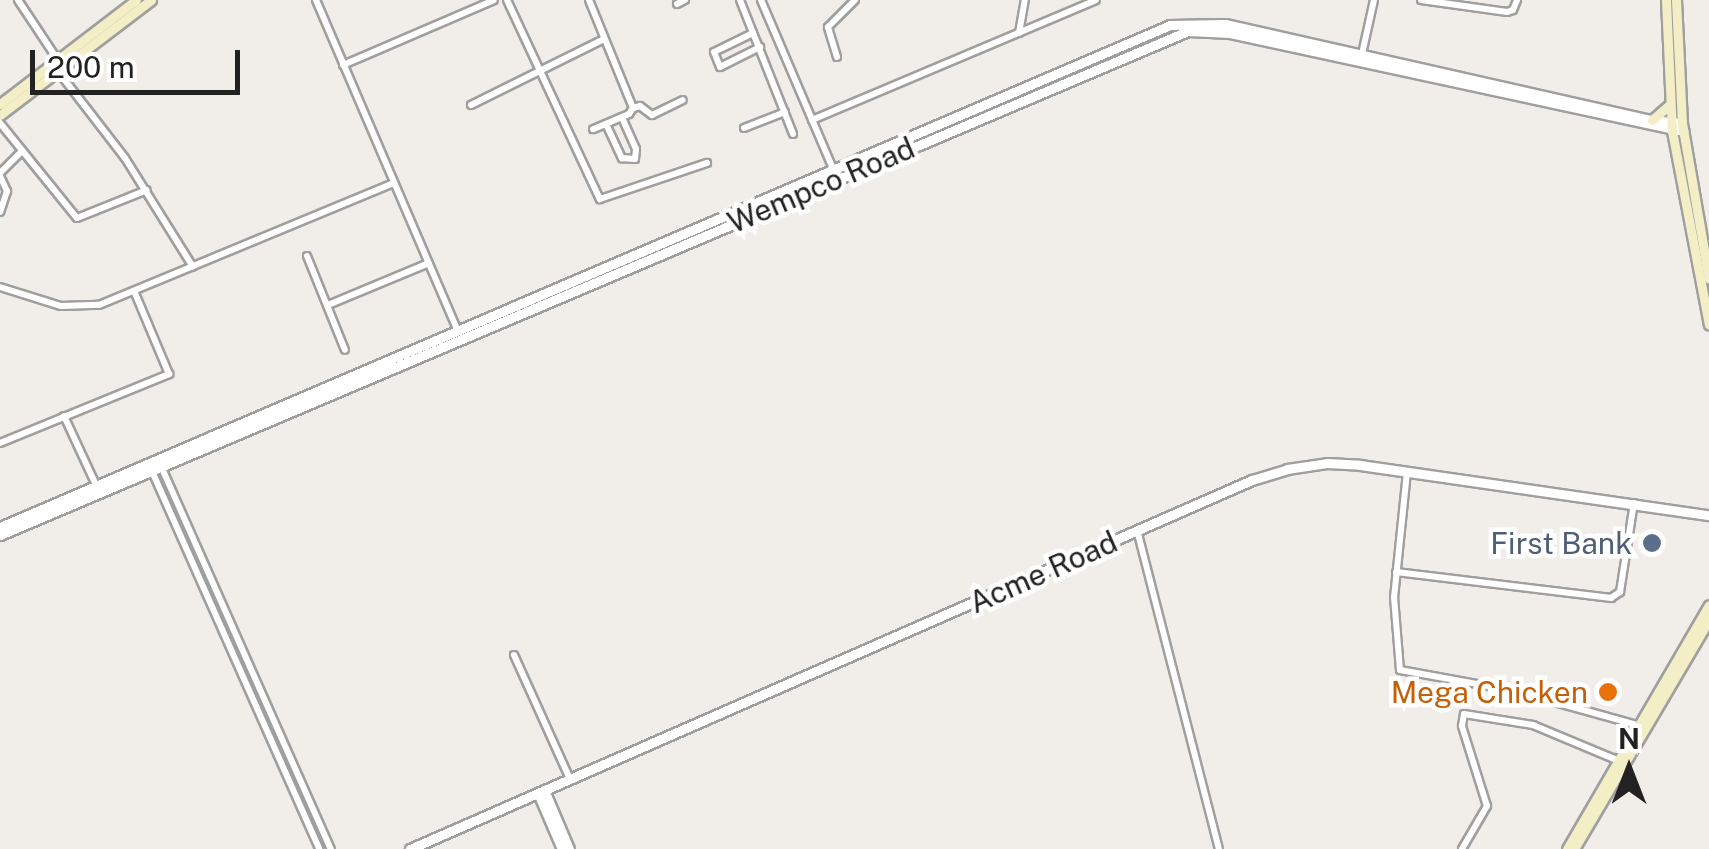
<!DOCTYPE html>
<style>
body{margin:0}
#map{position:relative;width:1709px;height:849px;overflow:hidden;background:#f1ede9;font-family:"Public Sans",sans-serif}
div>[style]{position:absolute}
.roads{filter:drop-shadow(2px 0 #9f9f9f) drop-shadow(-2px 0 #9f9f9f) drop-shadow(0 2px #9f9f9f) drop-shadow(0 -2px #9f9f9f)}
.minor>*{height:6px;margin:-3px;padding:0 3px;transform-origin:3px;border-radius:3px;background:#fff}
.tertiary>*{height:9px;margin:-4.5px;padding:0 4.5px;transform-origin:4.5px;border-radius:4.5px;background:#fff}
.secondary>*{height:9px;margin:-4.5px;padding:0 4.5px;transform-origin:4.5px;border-radius:4.5px;background:#f3eec5}
.dots>*{width:28px;height:28px;translate:-50% -50%;box-sizing:border-box;border:5px solid #fff;border-radius:50%}
span{translate:-50% -50%;white-space:nowrap;text-align:center;line-height:1.15;-webkit-text-stroke:9px #fff;paint-order:stroke}
.street-label{font-size:30px;color:#222}
.service-label{font-size:30px;color:#4e5e75}
.right{translate:-100% -50%;text-align:right}
.food-label{font-size:30px;color:#c56008}
.north{position:absolute;left:1579px;top:719px;width:100px;height:100px;-webkit-text-stroke:8px #fff;paint-order:stroke;rotate:0deg;font-size:28px;font-weight:700;line-height:40px;text-align:center;color:#222}
.north::after{content:'';display:block;margin:auto;width:35px;height:45px;background:#222;clip-path:polygon(50% 0,100% 100%,50% 72%,0 100%)}
.scale{position:absolute;left:30px;top:50px;width:210px;height:45px;box-sizing:border-box;border:5px solid #222;border-top:0;padding-left:12px;font-size:30px;line-height:35px;white-space:nowrap;color:#222;-webkit-text-stroke:8px #fff;paint-order:stroke}
</style>
<div id="map">
<div class="roads">
<div class="minor">
<div style="left:18px;top:0;width:74px;rotate:56.5deg"></div>
<div style="left:316px;top:0;width:361px;rotate:66.8deg"></div>
<div style="left:507px;top:0;width:220px;rotate:65deg"></div>
<div style="left:600px;top:199px;width:113px;rotate:-18.6deg"></div>
<div style="left:589px;top:0;width:117px;rotate:67.8deg"></div>
<div style="left:633px;top:108px;width:7px;rotate:124deg"></div>
<div style="left:629px;top:114px;width:39px;rotate:157deg"></div>
<div style="left:740px;top:0;width:144px;rotate:68.4deg"></div>
<div style="left:761px;top:0;width:194px;rotate:66.9deg"></div>
<div style="left:1421px;top:0;width:87px;rotate:7.9deg"></div>
<div style="left:1507px;top:12px;width:6px;rotate:-18deg"></div>
<div style="left:1513px;top:10px;width:11px;rotate:-68deg"></div>
<div style="left:677px;top:4px;width:9px;rotate:-27deg"></div>
<div style="left:753px;top:33px;width:43px;rotate:154deg"></div>
<div style="left:714px;top:52px;width:16px;rotate:68deg"></div>
<div style="left:720px;top:67px;width:45px;rotate:-26.6deg"></div>
<div style="left:1019px;top:33px;width:34px;rotate:-80deg"></div>
<div style="left:1362px;top:54px;width:55px;rotate:-77.5deg"></div>
<div style="left:837px;top:57px;width:31px;rotate:-107deg"></div>
<div style="left:828px;top:27px;width:38px;rotate:-45deg"></div>
<div style="left:343px;top:65px;width:164px;rotate:-23.3deg"></div>
<div style="left:57px;top:70px;width:111px;rotate:52.3deg"></div>
<div style="left:125px;top:158px;width:128px;rotate:58deg"></div>
<div style="left:471px;top:105px;width:148px;rotate:-26.4deg"></div>
<div style="left:633px;top:108px;width:7px;rotate:-16deg"></div>
<div style="left:640px;top:106px;width:15px;rotate:37deg"></div>
<div style="left:652px;top:115px;width:34px;rotate:-26deg"></div>
<div style="left:812px;top:120px;width:308px;rotate:-22.9deg"></div>
<div style="left:0;top:123px;width:122px;rotate:51deg"></div>
<div style="left:77px;top:218px;width:75px;rotate:-21.8deg"></div>
<div style="left:606px;top:124px;width:38px;rotate:65deg"></div>
<div style="left:622px;top:158px;width:13px;rotate:4deg"></div>
<div style="left:635px;top:159px;width:10px;rotate:-84deg"></div>
<div style="left:636px;top:149px;width:35px;rotate:-114deg"></div>
<div style="left:744px;top:128px;width:44px;rotate:-21.3deg"></div>
<div style="left:0;top:173px;width:31px;rotate:-45deg"></div>
<div style="left:0;top:176px;width:17px;rotate:65deg"></div>
<div style="left:7px;top:191px;width:22px;rotate:108deg"></div>
<div style="left:307px;top:256px;width:101px;rotate:68deg"></div>
<div style="left:0;top:287px;width:64px;rotate:17.3deg"></div>
<div style="left:61px;top:306px;width:38px;rotate:-2deg"></div>
<div style="left:99px;top:305px;width:319px;rotate:-22.5deg"></div>
<div style="left:328px;top:305px;width:109px;rotate:-22.6deg"></div>
<div style="left:64px;top:416px;width:76px;rotate:65.1deg"></div>
<div style="left:0;top:443px;width:183px;rotate:-22.2deg"></div>
<div style="left:169px;top:374px;width:88px;rotate:-112.8deg"></div>
<div style="left:161px;top:466px;width:419px;rotate:66.1deg"></div>
<div style="left:151px;top:469px;width:415px;rotate:66.1deg"></div>
<div style="left:1407px;top:472px;width:126px;rotate:95.9deg"></div>
<div style="left:1394px;top:597px;width:73px;rotate:85.3deg"></div>
<div style="left:1400px;top:670px;width:117px;rotate:10.3deg"></div>
<div style="left:1515px;top:691px;width:130px;rotate:15.6deg"></div>
<div style="left:1137px;top:530px;width:329px;rotate:75.6deg"></div>
<div style="left:1396px;top:572px;width:217px;rotate:6.9deg"></div>
<div style="left:1611px;top:598px;width:11px;rotate:-34deg"></div>
<div style="left:1620px;top:592px;width:90px;rotate:-81.1deg"></div>
<div style="left:514px;top:655px;width:136px;rotate:65.7deg"></div>
<div style="left:1462px;top:849px;width:50px;rotate:-59.8deg"></div>
<div style="left:1487px;top:806px;width:84px;rotate:-107.4deg"></div>
<div style="left:1462px;top:726px;width:12px;rotate:-81deg"></div>
<div style="left:1464px;top:714px;width:70px;rotate:9.1deg"></div>
<div style="left:1533px;top:725px;width:93px;rotate:22.7deg"></div>
</div>
<div class="tertiary">
<div style="left:0;top:527px;width:1273px;rotate:-23.22deg"></div>
<div style="left:1170px;top:25px;width:55px;rotate:-1deg"></div>
<div style="left:1225px;top:24px;width:438px;rotate:12.7deg"></div>
<div style="left:1652px;top:120px;width:30px;rotate:6deg"></div>
<div style="left:0;top:535px;width:1290px;rotate:-22.99deg"></div>
<div style="left:1188px;top:31px;width:42px;rotate:2.7deg"></div>
<div style="left:1230px;top:33px;width:464px;rotate:12.2deg"></div>
<div style="left:544px;top:790px;width:64px;rotate:67deg"></div>
<div style="left:538px;top:793px;width:61px;rotate:66.8deg"></div>
<div style="left:410px;top:849px;width:919px;rotate:-23.67deg"></div>
<div style="left:1252px;top:480px;width:37px;rotate:-17deg"></div>
<div style="left:1287px;top:469px;width:40px;rotate:-8.5deg"></div>
<div style="left:1327px;top:463px;width:33px;rotate:3deg"></div>
<div style="left:1360px;top:465px;width:353px;rotate:8.2deg"></div>
</div>
<div class="secondary">
<div style="left:1666px;top:0;width:131px;rotate:87.4deg"></div>
<div style="left:1672px;top:131px;width:197px;rotate:79.2deg"></div>
<div style="left:1676px;top:0;width:123px;rotate:87.2deg"></div>
<div style="left:1682px;top:123px;width:158px;rotate:80.2deg"></div>
<div style="left:0;top:104px;width:171px;rotate:-37.4deg"></div>
<div style="left:0;top:115px;width:190px;rotate:-37.3deg"></div>
<div style="left:1652px;top:120px;width:21px;rotate:-41deg"></div>
<div style="left:1567px;top:849px;width:282px;rotate:-59.8deg"></div>
<div style="left:1574px;top:849px;width:266px;rotate:-59.5deg"></div>
</div>
</div>
<div class="dots">
<div style="left:1652px;top:543px;background:#5c6f8a"></div>
<div style="left:1608px;top:692px;background:#e8710a"></div>
</div>
<div class="street-label">
<span style="left:821px;top:185px;rotate:-23deg">Wempco Road</span>
<span style="left:1043px;top:572px;rotate:-24deg">Acme Road</span>
</div>
<div class="service-label">
<span class="right" style="left:1632px;top:543px">First Bank</span>
</div>
<div class="food-label">
<span class="right" style="left:1588px;top:692px">Mega Chicken</span>
</div>
<div class="north">N</div>
<div class="scale">200 m</div>
</div>
